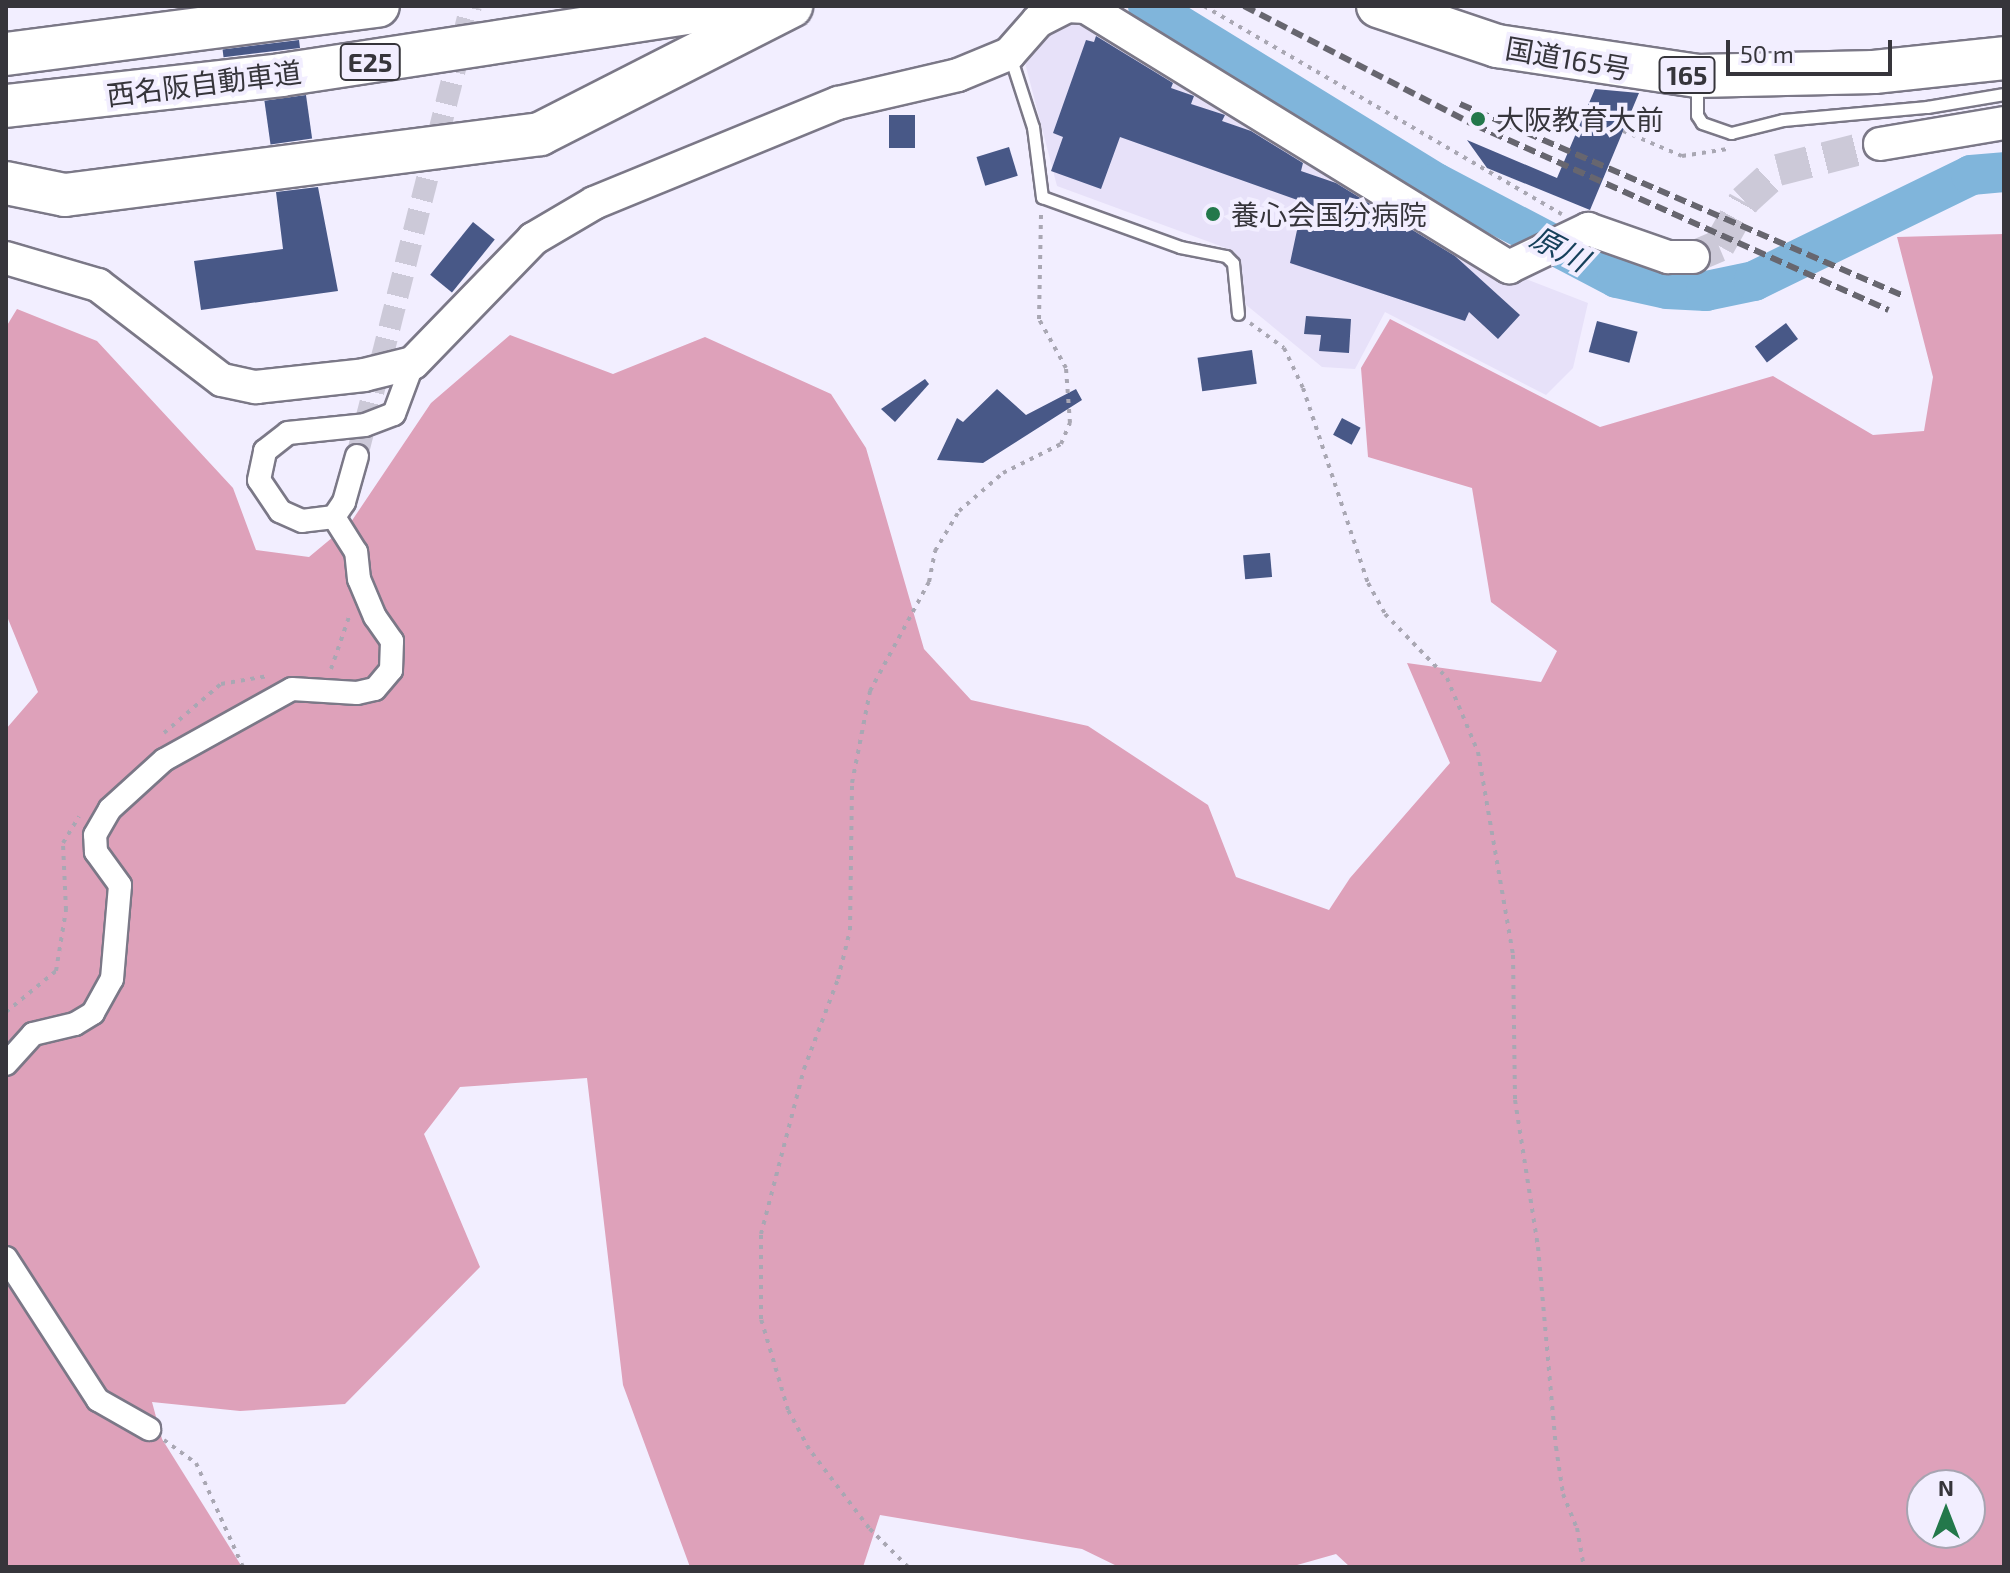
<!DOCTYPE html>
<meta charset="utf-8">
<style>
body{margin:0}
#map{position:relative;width:2010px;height:1573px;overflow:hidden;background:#f2eeff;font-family:"Exo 2","Noto Sans JP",sans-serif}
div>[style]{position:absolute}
.built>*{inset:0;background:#e7e1f9}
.forest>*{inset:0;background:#dea1ba}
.river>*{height:40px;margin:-20px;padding:0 20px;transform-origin:20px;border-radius:20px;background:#80b5db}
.building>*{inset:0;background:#485887;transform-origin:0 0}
.street-tunnel>*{height:22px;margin-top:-11px;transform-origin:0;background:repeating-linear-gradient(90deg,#ccc9d8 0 22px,transparent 0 33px)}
.secondary-tunnel>*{height:32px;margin-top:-16px;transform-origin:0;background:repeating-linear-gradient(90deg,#ccc9d8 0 32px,transparent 0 48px)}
.path>*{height:4px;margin-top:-2px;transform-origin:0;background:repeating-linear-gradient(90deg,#a9a7b3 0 4px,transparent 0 10px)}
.roads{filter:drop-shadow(2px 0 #7b7887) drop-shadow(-2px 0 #7b7887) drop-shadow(0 2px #7b7887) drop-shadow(0 -2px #7b7887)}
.lane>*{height:11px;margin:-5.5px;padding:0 5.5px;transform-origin:5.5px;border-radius:5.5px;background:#fff}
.street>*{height:22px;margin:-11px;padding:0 11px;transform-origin:11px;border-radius:11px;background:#fff}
.secondary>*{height:32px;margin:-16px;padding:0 16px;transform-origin:16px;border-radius:16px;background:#fff}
.highway>*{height:42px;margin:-21px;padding:0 21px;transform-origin:21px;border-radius:21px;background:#fff}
.rail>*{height:6px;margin-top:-3px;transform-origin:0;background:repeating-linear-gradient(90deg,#67666f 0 12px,transparent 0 18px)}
.dots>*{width:22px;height:22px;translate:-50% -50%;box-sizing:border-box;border:4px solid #f2eeff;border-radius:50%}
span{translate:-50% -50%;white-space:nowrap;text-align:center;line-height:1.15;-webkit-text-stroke:8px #f2eeff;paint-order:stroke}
.shield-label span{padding:2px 6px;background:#f2eeff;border:2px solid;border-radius:6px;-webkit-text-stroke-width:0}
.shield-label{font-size:26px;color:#36353b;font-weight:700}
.street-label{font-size:28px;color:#36353b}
.poi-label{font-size:28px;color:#36353b}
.left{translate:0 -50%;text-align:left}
.water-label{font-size:30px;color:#17415b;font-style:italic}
.frame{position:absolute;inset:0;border:8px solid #36353b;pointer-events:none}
.north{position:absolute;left:1906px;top:1469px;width:80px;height:80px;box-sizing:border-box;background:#f2eeff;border:2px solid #a7a4b1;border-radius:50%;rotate:0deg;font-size:22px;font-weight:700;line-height:32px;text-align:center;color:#36353b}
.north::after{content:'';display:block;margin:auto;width:28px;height:36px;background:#23784b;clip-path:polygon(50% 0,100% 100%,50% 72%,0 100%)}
.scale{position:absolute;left:1726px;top:40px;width:166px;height:36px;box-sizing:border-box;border:4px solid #36353b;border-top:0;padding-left:10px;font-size:24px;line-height:28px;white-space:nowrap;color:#36353b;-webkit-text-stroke:6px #f2eeff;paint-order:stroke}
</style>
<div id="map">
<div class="built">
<div style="clip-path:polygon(1081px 18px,1495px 267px,1588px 303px,1573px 368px,1546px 395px,1385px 312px,1355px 369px,1322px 367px,1245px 304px,1234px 251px,1057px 186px,1024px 59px,1058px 23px)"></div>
</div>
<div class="forest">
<div style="clip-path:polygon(evenodd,2004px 234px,2004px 1567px,1350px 1567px,1336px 1554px,1290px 1567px,1119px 1567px,1082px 1549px,880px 1515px,863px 1567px,690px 1567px,623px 1385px,587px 1078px,460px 1087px,424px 1134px,480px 1267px,345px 1404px,240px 1411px,152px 1402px,162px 1439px,242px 1567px,6px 1567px,6px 729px,38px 692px,6px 614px,6px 327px,17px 309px,97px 341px,233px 488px,256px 550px,309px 557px,351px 522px,431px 403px,510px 335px,613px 374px,705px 337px,831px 394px,866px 448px,924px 649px,971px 700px,1088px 726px,1208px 805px,1236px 877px,1329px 910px,1350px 878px,1450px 763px,1407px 663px,1541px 682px,1557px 651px,1491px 602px,1472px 488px,1368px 457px,1361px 368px,1390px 319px,1600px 427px,1773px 376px,1873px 435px,1924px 431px,1933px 377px,1897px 237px,2004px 234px,1922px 1485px,1970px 1485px,1970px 1533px,1922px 1533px,1922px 1485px)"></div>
</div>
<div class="river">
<div style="left:1148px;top:6px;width:338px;rotate:31.6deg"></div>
<div style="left:1436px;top:183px;width:204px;rotate:27.7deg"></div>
<div style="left:1617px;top:278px;width:51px;rotate:12.4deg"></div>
<div style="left:1667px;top:289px;width:39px;rotate:3deg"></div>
<div style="left:1706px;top:291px;width:49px;rotate:-11.8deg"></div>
<div style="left:1754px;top:281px;width:242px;rotate:-26deg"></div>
<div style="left:1971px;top:175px;width:33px;rotate:-5deg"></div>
</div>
<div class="building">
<div style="clip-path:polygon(1096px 36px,1173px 83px,1171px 88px,1194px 96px,1191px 104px,1225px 115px,1222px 121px,1251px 131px,1303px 163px,1301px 171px,1336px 183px,1375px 207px,1373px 214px,1401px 223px,1455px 256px,1520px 315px,1498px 339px,1469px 312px,1465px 321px,1290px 263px,1303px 202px,1120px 137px,1101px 189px,1051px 171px,1063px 137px,1053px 133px,1086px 40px,1094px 42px)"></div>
<div style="left:299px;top:40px;width:8px;height:77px;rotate:83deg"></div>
<div style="clip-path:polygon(1595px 89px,1639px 93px,1590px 210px,1487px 168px,1467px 140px,1557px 178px)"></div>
<div style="left:306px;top:95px;width:44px;height:42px;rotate:82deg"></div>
<div style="left:889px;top:115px;width:26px;height:33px"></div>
<div style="left:1009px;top:147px;width:30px;height:34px;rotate:73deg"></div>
<div style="clip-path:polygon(318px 187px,338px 291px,201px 310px,194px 261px,283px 249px,276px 192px)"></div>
<div style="left:473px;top:222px;width:28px;height:68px;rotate:39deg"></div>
<div style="clip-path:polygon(1306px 316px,1351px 319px,1349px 353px,1319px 351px,1321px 335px,1304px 334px)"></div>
<div style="left:1597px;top:321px;width:42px;height:32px;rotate:15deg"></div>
<div style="left:1786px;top:323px;width:20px;height:39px;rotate:53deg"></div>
<div style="left:1252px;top:350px;width:34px;height:55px;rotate:82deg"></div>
<div style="clip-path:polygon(925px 379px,929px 384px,895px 422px,881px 409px)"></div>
<div style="clip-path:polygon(997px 389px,1026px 415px,1076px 389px,1082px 400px,983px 463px,937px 460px,957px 418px,963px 422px)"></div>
<div style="left:1342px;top:418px;width:21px;height:19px;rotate:28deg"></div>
<div style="left:1270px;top:553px;width:24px;height:27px;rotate:85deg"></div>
</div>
<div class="street-tunnel">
<div style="left:357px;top:456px;width:464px;rotate:-75.8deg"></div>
</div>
<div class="secondary-tunnel">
<div style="left:1693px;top:257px;width:28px;rotate:-23deg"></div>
<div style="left:1719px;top:246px;width:51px;rotate:-60.9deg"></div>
<div style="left:1744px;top:201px;width:46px;rotate:-42.4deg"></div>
<div style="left:1778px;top:170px;width:105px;rotate:-14.3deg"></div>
</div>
<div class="path">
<div style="left:1204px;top:6px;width:414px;rotate:30.2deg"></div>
<div style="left:1623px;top:131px;width:64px;rotate:23deg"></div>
<div style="left:1682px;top:156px;width:46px;rotate:-8.8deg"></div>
<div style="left:1250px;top:323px;width:42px;rotate:36.3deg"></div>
<div style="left:1284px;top:348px;width:44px;rotate:64.6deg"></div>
<div style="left:1303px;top:388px;width:206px;rotate:71.6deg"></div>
<div style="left:1368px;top:583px;width:35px;rotate:61deg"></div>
<div style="left:1385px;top:614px;width:89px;rotate:45.9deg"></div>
<div style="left:1447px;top:678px;width:80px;rotate:67.3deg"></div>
<div style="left:1478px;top:752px;width:206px;rotate:80.2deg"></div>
<div style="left:1513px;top:955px;width:145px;rotate:89.2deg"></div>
<div style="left:1515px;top:1100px;width:149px;rotate:81.1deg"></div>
<div style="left:1538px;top:1247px;width:201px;rotate:84.9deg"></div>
<div style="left:1556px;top:1447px;width:48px;rotate:81.5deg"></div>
<div style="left:1563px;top:1494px;width:37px;rotate:68deg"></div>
<div style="left:1577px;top:1528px;width:40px;rotate:80deg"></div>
<div style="left:331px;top:669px;width:58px;rotate:-70.9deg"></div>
<div style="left:164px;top:733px;width:75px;rotate:-40.7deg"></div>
<div style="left:221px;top:684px;width:48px;rotate:-9.7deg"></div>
<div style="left:6px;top:1012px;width:65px;rotate:-39.4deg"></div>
<div style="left:56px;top:971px;width:62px;rotate:-80.7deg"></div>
<div style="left:66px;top:910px;width:67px;rotate:-92.6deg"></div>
<div style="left:63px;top:843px;width:31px;rotate:-59deg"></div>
<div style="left:164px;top:1440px;width:39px;rotate:36deg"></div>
<div style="left:196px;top:1463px;width:114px;rotate:65.7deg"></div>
<div style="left:908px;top:1567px;width:55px;rotate:-135deg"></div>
<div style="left:869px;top:1528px;width:99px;rotate:-127.2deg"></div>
<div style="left:809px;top:1449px;width:44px;rotate:-118.3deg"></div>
<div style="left:788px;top:1410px;width:95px;rotate:-106.5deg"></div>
<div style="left:761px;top:1319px;width:85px;rotate:-90deg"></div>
<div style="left:761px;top:1234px;width:171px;rotate:-75.4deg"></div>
<div style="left:804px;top:1069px;width:96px;rotate:-69.3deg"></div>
<div style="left:838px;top:979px;width:50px;rotate:-76.2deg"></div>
<div style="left:850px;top:930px;width:147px;rotate:-89.2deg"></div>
<div style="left:852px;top:783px;width:94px;rotate:-78.9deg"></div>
<div style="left:870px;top:691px;width:124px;rotate:-61.6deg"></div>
<div style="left:929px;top:582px;width:32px;rotate:-79deg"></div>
<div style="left:935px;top:551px;width:47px;rotate:-59deg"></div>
<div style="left:959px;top:511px;width:58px;rotate:-40.8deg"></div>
<div style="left:1003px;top:473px;width:65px;rotate:-26.6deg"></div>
<div style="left:1061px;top:444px;width:23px;rotate:-67deg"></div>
<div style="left:1070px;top:423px;width:55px;rotate:-94.2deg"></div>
<div style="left:1066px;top:368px;width:56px;rotate:-118.9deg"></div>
<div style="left:1039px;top:319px;width:108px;rotate:-88.9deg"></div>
</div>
<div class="roads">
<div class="lane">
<div style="left:1010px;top:56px;width:75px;rotate:72.1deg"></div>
<div style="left:1033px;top:127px;width:71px;rotate:82.7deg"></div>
<div style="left:1042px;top:197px;width:147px;rotate:19.9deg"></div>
<div style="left:1180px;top:247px;width:47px;rotate:11.1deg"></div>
<div style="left:1226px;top:256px;width:10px;rotate:45deg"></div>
<div style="left:1233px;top:263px;width:51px;rotate:84.4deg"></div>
<div style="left:1697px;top:84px;width:31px;rotate:90deg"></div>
<div style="left:1697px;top:115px;width:9px;rotate:58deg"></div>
<div style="left:1702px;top:123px;width:31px;rotate:19deg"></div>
<div style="left:1731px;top:133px;width:54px;rotate:-14deg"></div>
<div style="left:1783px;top:120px;width:145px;rotate:-5.2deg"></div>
<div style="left:1927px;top:107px;width:78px;rotate:-9.6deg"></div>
</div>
<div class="street">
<div style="left:357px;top:456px;width:48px;rotate:105.8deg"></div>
<div style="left:344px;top:502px;width:18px;rotate:124deg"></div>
<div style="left:334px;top:517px;width:32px;rotate:173deg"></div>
<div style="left:302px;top:521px;width:24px;rotate:-156deg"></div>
<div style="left:280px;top:511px;width:37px;rotate:-124deg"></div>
<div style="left:259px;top:480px;width:30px;rotate:-78deg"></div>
<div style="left:265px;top:451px;width:29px;rotate:-38deg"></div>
<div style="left:288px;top:433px;width:77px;rotate:-5.9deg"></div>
<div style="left:365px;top:425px;width:31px;rotate:-21deg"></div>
<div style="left:394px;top:414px;width:54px;rotate:-69.6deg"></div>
<div style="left:6px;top:1064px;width:40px;rotate:-48deg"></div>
<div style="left:33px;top:1034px;width:43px;rotate:-13.4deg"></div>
<div style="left:75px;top:1024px;width:21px;rotate:-31deg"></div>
<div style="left:93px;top:1013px;width:39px;rotate:-61deg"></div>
<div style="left:112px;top:979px;width:94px;rotate:-85.1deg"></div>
<div style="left:120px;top:885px;width:41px;rotate:-126deg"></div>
<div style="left:96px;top:852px;width:17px;rotate:-93deg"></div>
<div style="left:95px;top:835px;width:30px;rotate:-60deg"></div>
<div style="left:110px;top:809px;width:73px;rotate:-42.2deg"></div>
<div style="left:164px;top:760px;width:146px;rotate:-29deg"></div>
<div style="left:292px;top:689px;width:65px;rotate:3.5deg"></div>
<div style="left:357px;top:693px;width:18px;rotate:-13deg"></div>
<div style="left:375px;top:689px;width:25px;rotate:-50deg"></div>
<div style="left:391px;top:670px;width:29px;rotate:-88deg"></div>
<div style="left:392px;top:641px;width:29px;rotate:-125deg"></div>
<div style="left:375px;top:617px;width:41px;rotate:-112.8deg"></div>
<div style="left:359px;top:579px;width:27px;rotate:-96deg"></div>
<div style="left:356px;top:552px;width:41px;rotate:-122.2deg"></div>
<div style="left:6px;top:1258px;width:169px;rotate:57.1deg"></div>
<div style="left:98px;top:1400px;width:59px;rotate:29.6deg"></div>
</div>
<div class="secondary">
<div style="left:1880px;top:144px;width:126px;rotate:-9.6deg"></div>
<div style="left:6px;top:258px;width:96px;rotate:16.4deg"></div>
<div style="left:98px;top:285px;width:156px;rotate:37.5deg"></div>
<div style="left:222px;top:380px;width:35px;rotate:12deg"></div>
<div style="left:256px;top:387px;width:109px;rotate:-6.3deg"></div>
<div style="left:364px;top:375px;width:50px;rotate:-13.8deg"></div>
<div style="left:413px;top:363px;width:173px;rotate:-45.9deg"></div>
<div style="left:533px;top:239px;width:71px;rotate:-30.5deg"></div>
<div style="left:594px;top:203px;width:264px;rotate:-22.3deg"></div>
<div style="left:838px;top:103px;width:123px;rotate:-13.1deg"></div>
<div style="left:958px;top:75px;width:55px;rotate:-22.4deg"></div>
<div style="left:1009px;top:54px;width:44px;rotate:-48.7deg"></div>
<div style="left:1038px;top:21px;width:33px;rotate:-27deg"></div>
<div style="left:1067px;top:6px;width:19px;rotate:3deg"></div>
<div style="left:1086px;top:7px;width:497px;rotate:31.6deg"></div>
<div style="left:1509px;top:267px;width:88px;rotate:-25.7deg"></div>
<div style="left:1588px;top:229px;width:85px;rotate:19.3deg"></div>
<div style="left:1668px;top:257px;width:25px"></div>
</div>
<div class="highway">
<div style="left:1378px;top:6px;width:126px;rotate:18.6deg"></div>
<div style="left:1497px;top:46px;width:202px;rotate:8.5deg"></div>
<div style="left:1697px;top:76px;width:177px;rotate:-1.3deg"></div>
<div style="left:1874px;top:72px;width:131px;rotate:-6.1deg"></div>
<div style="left:6px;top:54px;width:375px;rotate:-7.4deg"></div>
<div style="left:6px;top:106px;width:277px;rotate:-6.4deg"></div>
<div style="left:281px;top:75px;width:457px;rotate:-8.7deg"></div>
<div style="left:6px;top:183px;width:60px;rotate:11.5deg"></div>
<div style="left:65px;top:195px;width:479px;rotate:-7.3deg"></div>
<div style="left:540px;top:134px;width:282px;rotate:-27deg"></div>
</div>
</div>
<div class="rail">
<div style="left:1244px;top:6px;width:260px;rotate:27.3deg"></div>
<div style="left:1475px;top:125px;width:453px;rotate:24.1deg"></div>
<div style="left:1460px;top:104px;width:483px;rotate:23.4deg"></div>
</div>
<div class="dots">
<div style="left:1478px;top:119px;background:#23784b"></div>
<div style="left:1213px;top:214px;background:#23784b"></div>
</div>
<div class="shield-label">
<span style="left:370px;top:62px">E25</span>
<span style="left:1687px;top:75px">165</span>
</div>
<div class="street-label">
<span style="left:1568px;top:58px;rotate:10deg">国道165号</span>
<span style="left:204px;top:83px;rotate:-7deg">西名阪自動車道</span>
</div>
<div class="poi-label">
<span class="left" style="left:1496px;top:119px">大阪教育大前</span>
<span class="left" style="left:1231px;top:214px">養心会国分病院</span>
</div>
<div class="water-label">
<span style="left:1560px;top:248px;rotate:28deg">原川</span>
</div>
<div class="frame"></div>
<div class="north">N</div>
<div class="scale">50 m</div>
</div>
